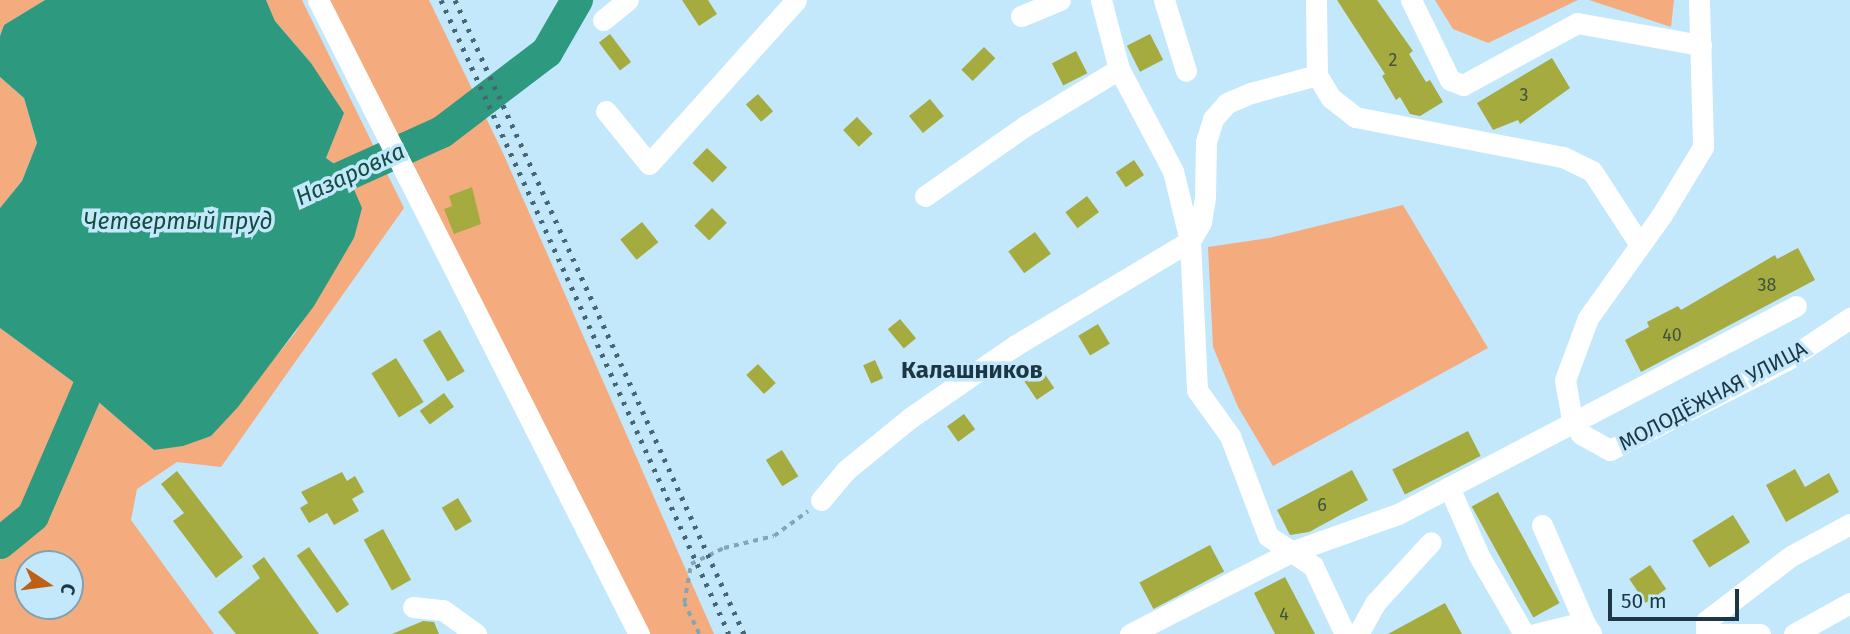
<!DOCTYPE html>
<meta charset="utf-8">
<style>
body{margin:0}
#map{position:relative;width:1850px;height:634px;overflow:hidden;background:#c3e8fc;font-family:"Fira Sans",sans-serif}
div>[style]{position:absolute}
.green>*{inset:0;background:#f4ac7f}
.water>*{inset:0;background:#2d9a7f}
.river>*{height:32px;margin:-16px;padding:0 16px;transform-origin:16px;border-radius:16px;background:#2d9a7f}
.building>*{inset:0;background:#a5ab3e;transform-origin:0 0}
.path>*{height:3.5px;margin-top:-1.75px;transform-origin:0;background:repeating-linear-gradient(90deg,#84a5b6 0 5px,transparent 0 10px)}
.minor>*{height:21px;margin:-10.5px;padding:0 10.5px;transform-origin:10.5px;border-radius:10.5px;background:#fff}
.rail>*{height:5px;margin-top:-2.5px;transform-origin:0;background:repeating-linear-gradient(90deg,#486573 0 3.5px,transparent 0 10.5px)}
span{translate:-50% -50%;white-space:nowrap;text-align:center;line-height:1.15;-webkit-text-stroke:7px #c3e8fc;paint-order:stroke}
.number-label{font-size:18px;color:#3e5342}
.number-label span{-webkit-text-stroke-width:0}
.street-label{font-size:21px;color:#1c3643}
.water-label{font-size:23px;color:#124d3f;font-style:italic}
.quarter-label{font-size:24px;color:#1c3643;font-weight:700}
.north{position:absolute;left:14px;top:550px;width:70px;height:70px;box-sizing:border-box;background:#c3e8fc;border:2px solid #80a1b2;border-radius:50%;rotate:103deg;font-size:19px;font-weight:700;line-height:28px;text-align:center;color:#1c3643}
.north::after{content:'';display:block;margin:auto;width:24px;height:32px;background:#be6114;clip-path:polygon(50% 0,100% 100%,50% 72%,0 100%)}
.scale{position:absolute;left:1608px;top:589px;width:131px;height:32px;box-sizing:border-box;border:4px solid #1c3643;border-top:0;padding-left:9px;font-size:21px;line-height:24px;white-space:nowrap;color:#1c3643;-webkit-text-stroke:5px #c3e8fc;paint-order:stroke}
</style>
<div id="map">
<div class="green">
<div style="clip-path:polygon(0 0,45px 0,4px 25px,0 36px)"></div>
<div style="clip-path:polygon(evenodd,266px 0,302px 0,404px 208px,221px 467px,177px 462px,137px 489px,131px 520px,214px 634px,0 634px,0 328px,87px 392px,154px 450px,211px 436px,295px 333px,354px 238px,347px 173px,326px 158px,343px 113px,311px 63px,275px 21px,266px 0,28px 564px,70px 564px,70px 606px,28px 606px,28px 564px)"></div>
<div style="clip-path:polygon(329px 0,429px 0,503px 153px,714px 634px,649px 634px)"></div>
<div style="clip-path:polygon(1435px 0,1578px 0,1488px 43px,1453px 29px)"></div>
<div style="clip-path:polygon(1589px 0,1674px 0,1671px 27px)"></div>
<div style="clip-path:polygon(0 77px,24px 98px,37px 143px,22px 181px,0 208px)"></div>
<div style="clip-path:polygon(1403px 205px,1488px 348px,1273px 466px,1238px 407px,1213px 347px,1208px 247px,1269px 238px)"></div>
</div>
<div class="water">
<div style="clip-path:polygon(45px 0,266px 0,275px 21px,311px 63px,344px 113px,326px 158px,347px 173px,362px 208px,354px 238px,314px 306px,238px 407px,211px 436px,183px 446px,154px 450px,87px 392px,0 328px,0 208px,22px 181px,37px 143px,24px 98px,0 77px,0 36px,4px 25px)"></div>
</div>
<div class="river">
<div style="left:309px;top:192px;width:146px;rotate:-24.3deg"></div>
<div style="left:442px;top:132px;width:132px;rotate:-37.3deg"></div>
<div style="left:547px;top:52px;width:60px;rotate:-60deg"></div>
<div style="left:0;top:543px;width:43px;rotate:-39.3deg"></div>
<div style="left:33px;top:516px;width:179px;rotate:-66.6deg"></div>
</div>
<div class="building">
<div style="clip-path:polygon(682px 0,708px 0,717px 14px,699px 26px)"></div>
<div style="clip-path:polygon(1337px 0,1377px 0,1413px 51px,1409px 54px,1426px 82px,1430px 80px,1443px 102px,1420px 116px,1410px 114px,1400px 97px,1396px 100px,1382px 76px,1385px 74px)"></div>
<div style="left:610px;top:34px;width:35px;height:14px;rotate:53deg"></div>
<div style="left:1150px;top:34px;width:29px;height:26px;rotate:63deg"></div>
<div style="left:984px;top:47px;width:16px;height:32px;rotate:45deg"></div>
<div style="left:1076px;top:51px;width:25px;height:27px;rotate:63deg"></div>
<div style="clip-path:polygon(1552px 58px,1570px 88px,1520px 124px,1518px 120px,1493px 130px,1477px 103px)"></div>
<div style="left:758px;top:94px;width:23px;height:16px;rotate:49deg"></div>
<div style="left:930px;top:99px;width:22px;height:27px;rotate:51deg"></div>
<div style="left:857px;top:117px;width:23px;height:19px;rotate:47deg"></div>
<div style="left:707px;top:148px;width:28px;height:21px;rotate:44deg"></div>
<div style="left:1134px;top:160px;width:18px;height:22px;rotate:56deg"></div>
<div style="clip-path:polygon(472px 187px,481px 224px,454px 234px,444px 209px,452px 206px,449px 196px)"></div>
<div style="left:1087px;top:196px;width:20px;height:27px;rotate:53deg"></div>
<div style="left:712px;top:208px;width:21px;height:25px;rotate:45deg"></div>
<div style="left:642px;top:222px;width:26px;height:28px;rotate:51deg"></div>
<div style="left:1035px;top:232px;width:27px;height:33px;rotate:54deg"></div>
<div style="clip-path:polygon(1798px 248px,1815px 280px,1641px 372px,1625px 340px,1649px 327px,1647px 322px,1678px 306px,1681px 310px,1775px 255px,1777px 259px)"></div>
<div style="left:900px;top:319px;width:25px;height:16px;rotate:50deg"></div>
<div style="left:1098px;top:324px;width:23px;height:23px;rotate:59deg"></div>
<div style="left:440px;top:330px;width:48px;height:20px;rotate:59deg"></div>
<div style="left:396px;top:358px;width:52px;height:29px;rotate:58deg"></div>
<div style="left:875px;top:360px;width:20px;height:13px;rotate:66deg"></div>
<div style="left:758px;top:364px;width:26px;height:16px;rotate:47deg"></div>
<div style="left:1038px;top:364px;width:29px;height:21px;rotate:56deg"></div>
<div style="left:444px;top:393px;width:17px;height:30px;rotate:54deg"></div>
<div style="left:964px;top:414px;width:19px;height:21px;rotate:54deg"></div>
<div style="left:1468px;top:431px;width:28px;height:85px;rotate:63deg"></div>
<div style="left:782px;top:450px;width:31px;height:19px;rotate:58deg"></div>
<div style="clip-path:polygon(1795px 469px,1805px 487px,1829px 473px,1839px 492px,1786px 522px,1766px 485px)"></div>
<div style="clip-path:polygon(1352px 470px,1368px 500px,1309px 532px,1290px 535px,1277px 510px)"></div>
<div style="clip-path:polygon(177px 471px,243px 557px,216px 578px,173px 521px,184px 513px,161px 484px)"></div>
<div style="clip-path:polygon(342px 472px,347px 481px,355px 476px,364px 492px,352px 499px,359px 511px,334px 525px,327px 513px,309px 523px,300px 508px,308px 503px,301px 492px)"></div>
<div style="left:1498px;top:492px;width:127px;height:30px;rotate:61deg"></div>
<div style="left:458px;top:498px;width:27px;height:19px;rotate:59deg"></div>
<div style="left:1733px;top:515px;width:32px;height:48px;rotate:58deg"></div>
<div style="left:383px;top:529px;width:58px;height:22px;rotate:61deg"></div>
<div style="left:1210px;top:545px;width:30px;height:80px;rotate:62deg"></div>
<div style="left:309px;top:547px;width:70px;height:15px;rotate:55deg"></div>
<div style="clip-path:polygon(264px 557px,311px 623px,319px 634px,236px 634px,218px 612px,260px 578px,252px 566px)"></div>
<div style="left:1650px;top:565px;width:29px;height:25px;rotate:56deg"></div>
<div style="clip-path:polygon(1285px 577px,1315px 634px,1275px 634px,1254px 593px)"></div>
<div style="clip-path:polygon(1445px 603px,1462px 634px,1388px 634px)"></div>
<div style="clip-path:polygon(423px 621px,434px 622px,439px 634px,392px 634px)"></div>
</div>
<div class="path">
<div style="left:699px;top:634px;width:34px;rotate:-116deg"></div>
<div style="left:684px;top:603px;width:40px;rotate:-80deg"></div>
<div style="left:691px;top:564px;width:37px;rotate:-26deg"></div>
<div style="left:724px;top:548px;width:51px;rotate:-13.5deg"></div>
<div style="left:774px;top:536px;width:42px;rotate:-36.3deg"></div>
</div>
<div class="minor">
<div style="left:318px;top:0;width:711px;rotate:63.15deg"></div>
<div style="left:1101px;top:0;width:71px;rotate:75.4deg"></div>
<div style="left:1119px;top:69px;width:115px;rotate:62.1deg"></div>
<div style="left:1173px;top:171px;width:72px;rotate:76.3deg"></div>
<div style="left:1190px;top:241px;width:149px;rotate:87.3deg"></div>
<div style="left:1197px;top:390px;width:57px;rotate:54.3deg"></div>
<div style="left:1230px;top:436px;width:107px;rotate:69.2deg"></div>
<div style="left:1268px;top:536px;width:54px;rotate:33.7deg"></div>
<div style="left:1313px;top:566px;width:75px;rotate:64.8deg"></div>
<div style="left:1164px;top:0;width:74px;rotate:72.8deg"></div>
<div style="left:1411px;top:0;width:89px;rotate:64deg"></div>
<div style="left:1450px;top:80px;width:14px;rotate:21deg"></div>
<div style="left:1463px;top:85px;width:130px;rotate:-28.5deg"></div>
<div style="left:1577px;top:23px;width:126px;rotate:10.1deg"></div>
<div style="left:1699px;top:0;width:147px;rotate:88.4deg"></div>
<div style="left:1703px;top:147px;width:81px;rotate:121.3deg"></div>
<div style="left:1661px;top:216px;width:125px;rotate:125.6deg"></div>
<div style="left:1588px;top:318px;width:66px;rotate:110.4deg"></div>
<div style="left:1565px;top:380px;width:41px;rotate:80.1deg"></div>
<div style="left:1572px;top:420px;width:17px;rotate:57deg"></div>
<div style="left:1581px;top:434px;width:33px;rotate:29deg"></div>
<div style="left:1610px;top:450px;width:199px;rotate:-27deg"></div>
<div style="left:1787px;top:360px;width:76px;rotate:-33.7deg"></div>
<div style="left:1021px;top:16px;width:42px;rotate:-22.3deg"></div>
<div style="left:603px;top:20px;width:32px;rotate:-39deg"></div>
<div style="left:1317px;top:75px;width:27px;rotate:59deg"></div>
<div style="left:1331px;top:98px;width:31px;rotate:38deg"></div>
<div style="left:1355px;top:117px;width:212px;rotate:10.9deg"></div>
<div style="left:1563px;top:157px;width:32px;rotate:26deg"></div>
<div style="left:1592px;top:171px;width:88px;rotate:57deg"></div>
<div style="left:606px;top:111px;width:68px;rotate:50.9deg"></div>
<div style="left:649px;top:164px;width:220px;rotate:-48.1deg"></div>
<div style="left:925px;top:196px;width:122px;rotate:-35deg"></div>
<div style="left:1025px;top:126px;width:110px;rotate:-31.2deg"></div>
<div style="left:1449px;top:487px;width:75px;rotate:66.5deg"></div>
<div style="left:1479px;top:556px;width:90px;rotate:60deg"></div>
<div style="left:821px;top:500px;width:38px;rotate:-50deg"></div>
<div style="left:845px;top:471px;width:84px;rotate:-39.2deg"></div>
<div style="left:910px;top:418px;width:129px;rotate:-34.6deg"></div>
<div style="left:1016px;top:345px;width:203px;rotate:-30.9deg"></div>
<div style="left:1190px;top:241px;width:22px;rotate:-60deg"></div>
<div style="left:1201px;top:222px;width:24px;rotate:-81deg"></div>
<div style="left:1205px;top:198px;width:56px;rotate:-89deg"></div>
<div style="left:1206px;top:142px;width:24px;rotate:-73deg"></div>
<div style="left:1213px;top:119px;width:21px;rotate:-49deg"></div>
<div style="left:1227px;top:103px;width:26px;rotate:-23deg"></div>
<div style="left:1251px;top:93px;width:68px;rotate:-15.3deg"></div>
<div style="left:1317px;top:75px;width:75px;rotate:-90.8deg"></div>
<div style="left:1542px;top:525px;width:108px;rotate:66.5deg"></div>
<div style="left:413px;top:607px;width:30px;rotate:6deg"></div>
<div style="left:443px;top:610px;width:41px;rotate:36deg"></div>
<div style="left:1130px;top:634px;width:181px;rotate:-27deg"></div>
<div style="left:1291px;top:552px;width:114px;rotate:-19.6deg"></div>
<div style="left:1398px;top:514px;width:449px;rotate:-27.6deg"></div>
<div style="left:1358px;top:634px;width:37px;rotate:-61deg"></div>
<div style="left:1376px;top:602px;width:81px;rotate:-47.5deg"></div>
<div style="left:1535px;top:634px;width:42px;rotate:-13.7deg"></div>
<div style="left:1576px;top:624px;width:9px"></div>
<div style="left:1585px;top:624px;width:11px;rotate:56deg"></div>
<div style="left:1706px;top:634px;width:13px;rotate:-90deg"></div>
<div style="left:1706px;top:621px;width:107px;rotate:-37.4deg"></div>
<div style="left:1791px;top:556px;width:67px;rotate:-28.5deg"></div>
<div style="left:1710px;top:634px;width:50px"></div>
<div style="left:1794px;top:634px;width:64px;rotate:-29deg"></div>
</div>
<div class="rail">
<div style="left:441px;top:0;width:696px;rotate:65.57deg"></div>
<div style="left:455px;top:0;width:697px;rotate:65.49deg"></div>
</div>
<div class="number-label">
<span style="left:1393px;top:60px">2</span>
<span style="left:1524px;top:95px">3</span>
<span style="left:1767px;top:285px">38</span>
<span style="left:1672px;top:335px">40</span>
<span style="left:1322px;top:505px">6</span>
<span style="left:1284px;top:614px">4</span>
</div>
<div class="street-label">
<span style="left:1713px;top:396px;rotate:-28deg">МОЛОДЁЖНАЯ УЛИЦА</span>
</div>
<div class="water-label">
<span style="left:350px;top:174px;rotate:-25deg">Назаровка</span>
<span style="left:178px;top:221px">Четвертый пруд</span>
</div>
<div class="quarter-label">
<span style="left:972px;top:371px">Калашников</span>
</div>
<div class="north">С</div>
<div class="scale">50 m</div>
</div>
